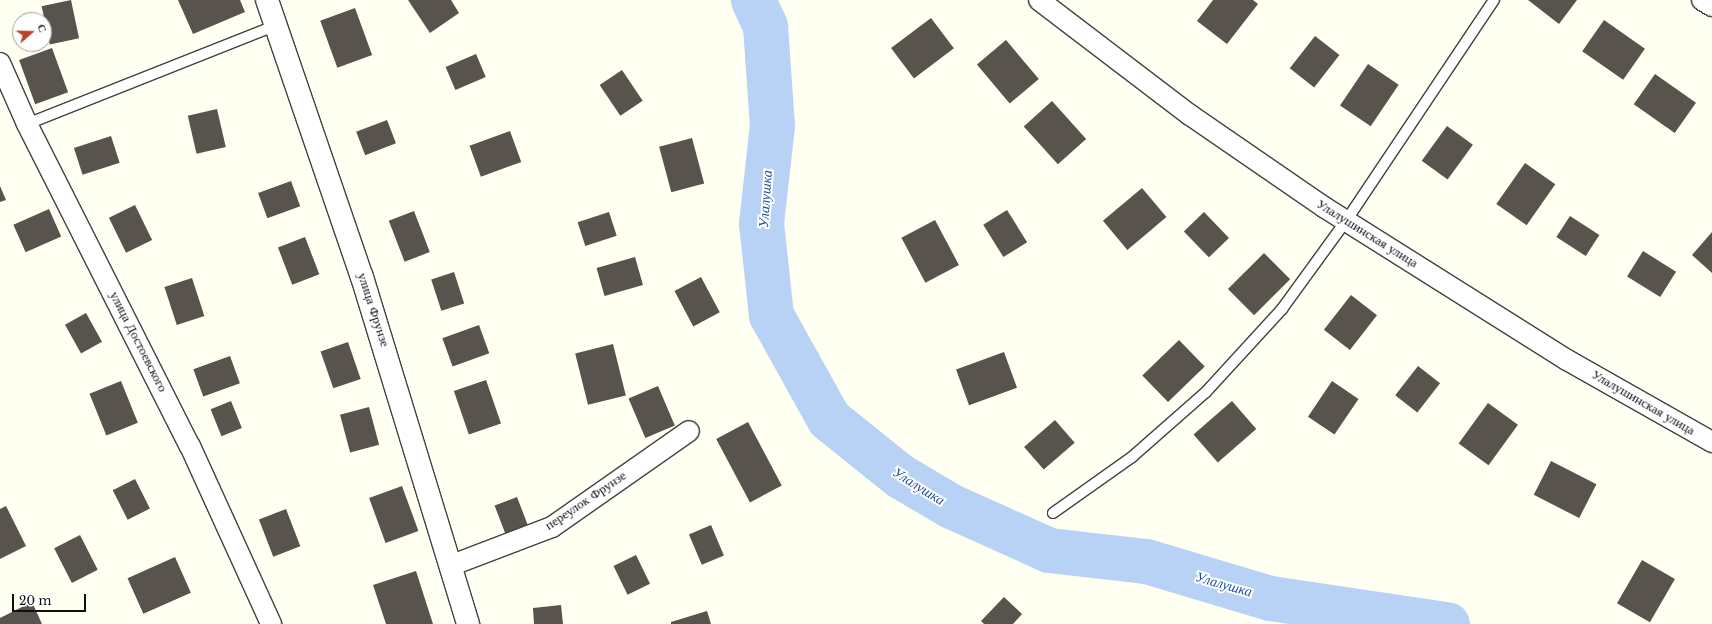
<!DOCTYPE html>
<meta charset="utf-8">
<style>
body{margin:0}
#map{position:relative;width:1712px;height:624px;overflow:hidden;background:#fffff2;font-family:"Libre Baskerville",serif}
div>[style]{position:absolute}
.river>*{height:45px;margin:-22.5px;padding:0 22.5px;transform-origin:22.5px;border-radius:22.5px;background:#b8d2f5}
.building>*{inset:0;background:#58534c;transform-origin:0 0}
.roads{filter:drop-shadow(1px 0 #424242) drop-shadow(-1px 0 #424242) drop-shadow(0 1px #424242) drop-shadow(0 -1px #424242)}
.service>*{height:10px;margin:-5px;padding:0 5px;transform-origin:5px;border-radius:5px;background:#fff}
.minor>*{height:20px;margin:-10px;padding:0 10px;transform-origin:10px;border-radius:10px;background:#fff}
.tertiary>*{height:22px;margin:-11px;padding:0 11px;transform-origin:11px;border-radius:11px;background:#fff}
span{translate:-50% -50%;white-space:nowrap;text-align:center;line-height:1.15;-webkit-text-stroke:4px #fff;paint-order:stroke}
.street-label{font-size:13px;color:#0f0f0f}
.water-label{font-size:14px;color:#1b4c9e;font-style:italic}
.north{position:absolute;left:12px;top:12px;width:40px;height:40px;box-sizing:border-box;background:#fff;border:1px solid #9f9f9f;border-radius:50%;rotate:70deg;font-size:11px;font-weight:700;line-height:16px;text-align:center;color:#0f0f0f}
.north::after{content:'';display:block;margin:auto;width:14px;height:18px;background:#bc402a;clip-path:polygon(50% 0,100% 100%,50% 72%,0 100%)}
.scale{position:absolute;left:12px;top:594px;width:74px;height:18px;box-sizing:border-box;border:2px solid #0f0f0f;border-top:0;padding-left:5px;font-size:12px;line-height:14px;white-space:nowrap;color:#0f0f0f;-webkit-text-stroke:3px #fff;paint-order:stroke}
</style>
<div id="map">
<div class="river">
<div style="left:753px;top:0;width:29px;rotate:65deg"></div>
<div style="left:765px;top:26px;width:99px;rotate:86deg"></div>
<div style="left:772px;top:125px;width:99px;rotate:96.4deg"></div>
<div style="left:761px;top:223px;width:93px;rotate:83.8deg"></div>
<div style="left:771px;top:315px;width:119px;rotate:60.9deg"></div>
<div style="left:829px;top:419px;width:91px;rotate:38.8deg"></div>
<div style="left:900px;top:476px;width:59px;rotate:30.5deg"></div>
<div style="left:951px;top:506px;width:107px;rotate:24.2deg"></div>
<div style="left:1049px;top:550px;width:98px;rotate:6.5deg"></div>
<div style="left:1146px;top:561px;width:129px;rotate:16.6deg"></div>
<div style="left:1270px;top:598px;width:179px;rotate:8.4deg"></div>
</div>
<div class="building">
<div style="left:71px;top:0;width:39px;height:30px;rotate:78deg"></div>
<div style="clip-path:polygon(178px 0,240px 0,245px 12px,193px 34px)"></div>
<div style="clip-path:polygon(408px 0,451px 0,459px 13px,430px 33px)"></div>
<div style="clip-path:polygon(1213px 0,1253px 0,1258px 4px,1227px 44px,1197px 21px)"></div>
<div style="clip-path:polygon(1528px 0,1577px 0,1559px 24px)"></div>
<div style="left:355px;top:8px;width:50px;height:37px;rotate:70deg"></div>
<div style="left:931px;top:18px;width:38px;height:50px;rotate:53deg"></div>
<div style="left:1604px;top:20px;width:50px;height:38px;rotate:35deg"></div>
<div style="left:1315px;top:36px;width:31px;height:41px;rotate:38deg"></div>
<div style="left:1006px;top:40px;width:51px;height:38px;rotate:50deg"></div>
<div style="left:52px;top:48px;width:47px;height:35px;rotate:70deg"></div>
<div style="left:476px;top:54px;width:25px;height:33px;rotate:67deg"></div>
<div style="left:1368px;top:64px;width:37px;height:50px;rotate:34deg"></div>
<div style="left:622px;top:70px;width:37px;height:27px;rotate:56deg"></div>
<div style="left:1655px;top:74px;width:50px;height:37px;rotate:35deg"></div>
<div style="left:1052px;top:101px;width:51px;height:38px;rotate:48deg"></div>
<div style="left:217px;top:109px;width:39px;height:30px;rotate:77deg"></div>
<div style="left:387px;top:120px;width:25px;height:33px;rotate:69deg"></div>
<div style="left:1447px;top:126px;width:32px;height:43px;rotate:36deg"></div>
<div style="left:510px;top:131px;width:33px;height:43px;rotate:70deg"></div>
<div style="left:111px;top:136px;width:28px;height:39px;rotate:72deg"></div>
<div style="left:692px;top:138px;width:47px;height:34px;rotate:75deg"></div>
<div style="left:1525px;top:163px;width:37px;height:50px;rotate:35deg"></div>
<div style="left:291px;top:181px;width:27px;height:35px;rotate:70deg"></div>
<div style="clip-path:polygon(0 186px,6px 200px,0 202px)"></div>
<div style="left:1142px;top:188px;width:38px;height:51px;rotate:50deg"></div>
<div style="left:135px;top:205px;width:39px;height:29px;rotate:64deg"></div>
<div style="left:49px;top:209px;width:30px;height:39px;rotate:66deg"></div>
<div style="left:1007px;top:210px;width:38px;height:28px;rotate:58deg"></div>
<div style="left:414px;top:211px;width:44px;height:27px;rotate:69deg"></div>
<div style="left:609px;top:212px;width:25px;height:33px;rotate:72deg"></div>
<div style="left:1204px;top:212px;width:36px;height:28px;rotate:46deg"></div>
<div style="left:1570px;top:216px;width:35px;height:25px;rotate:33deg"></div>
<div style="left:935px;top:220px;width:51px;height:38px;rotate:62deg"></div>
<div style="clip-path:polygon(1712px 232px,1712px 273px,1692px 255px)"></div>
<div style="left:305px;top:237px;width:40px;height:29px;rotate:69deg"></div>
<div style="left:1643px;top:251px;width:39px;height:30px;rotate:32deg"></div>
<div style="left:1264px;top:253px;width:37px;height:51px;rotate:45deg"></div>
<div style="left:635px;top:257px;width:29px;height:40px;rotate:74deg"></div>
<div style="left:454px;top:272px;width:33px;height:24px;rotate:72deg"></div>
<div style="left:701px;top:277px;width:40px;height:30px;rotate:62deg"></div>
<div style="left:192px;top:278px;width:40px;height:29px;rotate:72deg"></div>
<div style="left:1351px;top:295px;width:33px;height:44px;rotate:38deg"></div>
<div style="left:86px;top:313px;width:33px;height:24px;rotate:61deg"></div>
<div style="left:479px;top:325px;width:30px;height:39px;rotate:70deg"></div>
<div style="left:1179px;top:340px;width:37px;height:51px;rotate:46deg"></div>
<div style="left:348px;top:342px;width:39px;height:29px;rotate:71deg"></div>
<div style="left:613px;top:344px;width:53px;height:39px;rotate:76deg"></div>
<div style="left:1004px;top:352px;width:38px;height:51px;rotate:70deg"></div>
<div style="left:230px;top:356px;width:29px;height:39px;rotate:70deg"></div>
<div style="left:1418px;top:366px;width:28px;height:37px;rotate:38deg"></div>
<div style="left:486px;top:380px;width:46px;height:34px;rotate:71deg"></div>
<div style="left:121px;top:381px;width:45px;height:34px;rotate:68deg"></div>
<div style="left:1332px;top:381px;width:32px;height:43px;rotate:34deg"></div>
<div style="left:658px;top:386px;width:43px;height:32px;rotate:67deg"></div>
<div style="left:231px;top:401px;width:29px;height:22px;rotate:68deg"></div>
<div style="left:1232px;top:401px;width:37px;height:51px;rotate:49deg"></div>
<div style="left:1488px;top:403px;width:37px;height:50px;rotate:36deg"></div>
<div style="left:369px;top:407px;width:39px;height:30px;rotate:75deg"></div>
<div style="left:1055px;top:420px;width:30px;height:41px;rotate:49deg"></div>
<div style="left:748px;top:422px;width:72px;height:36px;rotate:62deg"></div>
<div style="left:1551px;top:461px;width:51px;height:38px;rotate:27deg"></div>
<div style="left:135px;top:479px;width:33px;height:25px;rotate:63deg"></div>
<div style="left:402px;top:486px;width:48px;height:35px;rotate:70deg"></div>
<div style="left:517px;top:497px;width:33px;height:24px;rotate:69deg"></div>
<div style="clip-path:polygon(6px 506px,26px 546px,0 559px,0 509px)"></div>
<div style="left:286px;top:509px;width:40px;height:29px;rotate:69deg"></div>
<div style="left:711px;top:525px;width:33px;height:24px;rotate:67deg"></div>
<div style="left:80px;top:535px;width:39px;height:29px;rotate:63deg"></div>
<div style="left:636px;top:555px;width:32px;height:25px;rotate:64deg"></div>
<div style="left:175px;top:557px;width:39px;height:52px;rotate:66deg"></div>
<div style="left:1642px;top:560px;width:38px;height:50px;rotate:30deg"></div>
<div style="clip-path:polygon(416px 571px,433px 624px,386px 624px,373px 585px)"></div>
<div style="clip-path:polygon(1004px 597px,1022px 614px,1013px 624px,984px 624px,981px 621px)"></div>
<div style="clip-path:polygon(32px 602px,42px 624px,0 624px,0 618px)"></div>
<div style="clip-path:polygon(561px 605px,563px 624px,534px 624px,533px 608px)"></div>
<div style="clip-path:polygon(707px 611px,711px 624px,671px 624px,671px 622px)"></div>
</div>
<div class="roads">
<div class="service">
<div style="left:27px;top:124px;width:267px;rotate:-21.6deg"></div>
<div style="left:1053px;top:513px;width:97px;rotate:-35.3deg"></div>
<div style="left:1132px;top:457px;width:98px;rotate:-41.3deg"></div>
<div style="left:1206px;top:392px;width:113px;rotate:-47.5deg"></div>
<div style="left:1282px;top:309px;width:109px;rotate:-54deg"></div>
<div style="left:1346px;top:221px;width:266px;rotate:-56.2deg"></div>
</div>
<div class="minor">
<div style="left:1039px;top:0;width:190px;rotate:37.3deg"></div>
<div style="left:1190px;top:115px;width:163px;rotate:34.5deg"></div>
<div style="left:1324px;top:207px;width:287px;rotate:32.2deg"></div>
<div style="left:1567px;top:360px;width:167px;rotate:29.5deg"></div>
<div style="left:1702px;top:0;width:12px;rotate:31deg"></div>
<div style="left:0;top:63px;width:67px;rotate:66.1deg"></div>
<div style="left:27px;top:124px;width:361px;rotate:63.2deg"></div>
<div style="left:190px;top:446px;width:196px;rotate:65.5deg"></div>
<div style="left:452px;top:565px;width:107px;rotate:-20.8deg"></div>
<div style="left:552px;top:527px;width:167px;rotate:-35deg"></div>
</div>
<div class="tertiary">
<div style="left:267px;top:0;width:293px;rotate:71.1deg"></div>
<div style="left:362px;top:277px;width:363px;rotate:73deg"></div>
</div>
</div>
<div class="street-label">
<span style="left:1367px;top:234px;rotate:32deg">Улалушинская улица</span>
<span style="left:373px;top:310px;rotate:72deg">улица Фрунзе</span>
<span style="left:138px;top:342px;rotate:63deg">улица Достоевского</span>
<span style="left:1643px;top:403px;rotate:30deg">Улалушинская улица</span>
<span style="left:586px;top:501px;rotate:-34deg">переулок Фрунзе</span>
</div>
<div class="water-label">
<span style="left:765px;top:199px;rotate:-86deg">Улалушка</span>
<span style="left:919px;top:486px;rotate:32deg">Улалушка</span>
<span style="left:1224px;top:584px;rotate:16deg">Улалушка</span>
</div>
<div class="north">С</div>
<div class="scale">20 m</div>
</div>
